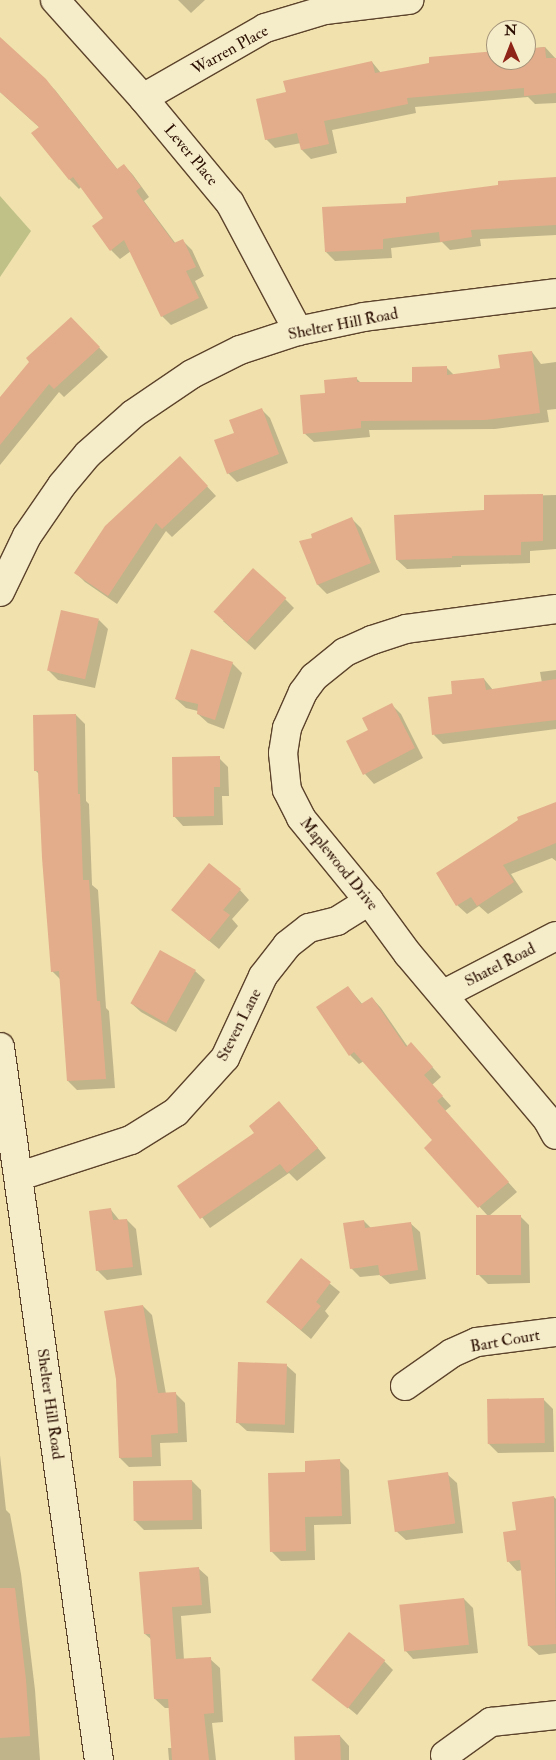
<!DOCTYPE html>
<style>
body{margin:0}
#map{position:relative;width:556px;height:1760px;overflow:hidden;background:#f0e1ad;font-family:"IM FELL Double Pica",serif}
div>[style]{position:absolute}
.green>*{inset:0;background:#bfc186}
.shadow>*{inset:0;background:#0003}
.building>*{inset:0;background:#e3ad8b;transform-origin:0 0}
.roads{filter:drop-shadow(1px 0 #5c432b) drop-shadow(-1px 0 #5c432b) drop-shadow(0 1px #5c432b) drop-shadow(0 -1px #5c432b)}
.minor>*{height:28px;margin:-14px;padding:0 14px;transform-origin:14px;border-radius:14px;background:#f5ecca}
span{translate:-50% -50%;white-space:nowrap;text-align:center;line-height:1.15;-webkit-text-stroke:4.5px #f5ecca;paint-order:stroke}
.street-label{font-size:16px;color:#2a0e00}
.north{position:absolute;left:486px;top:20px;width:50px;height:50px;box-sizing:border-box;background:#f5ecca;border:1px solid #a49379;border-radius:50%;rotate:359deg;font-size:14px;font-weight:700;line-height:20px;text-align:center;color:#2a0e00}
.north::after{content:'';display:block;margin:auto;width:18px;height:22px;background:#8f2418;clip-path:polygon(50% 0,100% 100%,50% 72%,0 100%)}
</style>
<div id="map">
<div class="green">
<div style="clip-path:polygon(0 196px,31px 231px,0 277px)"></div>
</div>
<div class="shadow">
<div style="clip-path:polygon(178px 0,205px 0,191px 13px)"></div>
<div style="clip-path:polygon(0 39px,55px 90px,118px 170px,124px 165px,133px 175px,149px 197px,144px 201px,176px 244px,183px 241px,192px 250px,204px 276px,195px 281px,208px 308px,171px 325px,162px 316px,131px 251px,120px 259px,111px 250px,105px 218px,81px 187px,79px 189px,70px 180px,40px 128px,0 92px)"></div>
<div style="clip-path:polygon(545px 47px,556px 59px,556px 103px,535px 104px,528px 97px,415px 107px,416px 113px,332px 130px,337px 153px,311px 159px,302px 150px,301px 143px,275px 148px,266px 139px,288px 93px,372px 62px,381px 73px,496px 51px,496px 60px,526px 60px,526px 49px)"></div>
<div style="clip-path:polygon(556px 179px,556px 235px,480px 239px,481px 246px,450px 250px,442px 242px,391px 248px,392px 258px,335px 261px,326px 252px,408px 204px)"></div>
<div style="clip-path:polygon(80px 327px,108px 357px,64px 397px,59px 392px,0 465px,0 399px)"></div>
<div style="clip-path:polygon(532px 352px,541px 364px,556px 362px,556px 409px,547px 410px,549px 422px,495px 429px,369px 430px,370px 437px,314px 442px,304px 433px,327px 394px,356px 378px,362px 384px,414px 383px,446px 367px,454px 375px,501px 369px)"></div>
<div style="clip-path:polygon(261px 409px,270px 418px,288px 463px,237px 482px,228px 473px,235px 433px)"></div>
<div style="clip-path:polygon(189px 467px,216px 496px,172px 537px,166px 531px,117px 604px,85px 582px,76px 573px)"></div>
<div style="clip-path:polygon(556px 495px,556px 549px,530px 551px,530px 563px,461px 565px,461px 567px,407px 569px,397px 560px,485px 512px,485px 497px)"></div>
<div style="clip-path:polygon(352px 519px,361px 528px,380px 572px,327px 594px,318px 585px,300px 542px,313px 539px)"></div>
<div style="clip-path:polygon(285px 599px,294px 608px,255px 650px,223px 621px)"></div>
<div style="clip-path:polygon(99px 620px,108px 629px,95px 688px,58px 680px,49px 671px)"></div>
<div style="clip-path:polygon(232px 663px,242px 673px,224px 729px,208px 723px,198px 714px,198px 711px,186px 708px,176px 699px)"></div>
<div style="clip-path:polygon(556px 670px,556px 729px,443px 744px,434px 735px,454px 695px,484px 679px,493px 690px,542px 683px,540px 672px)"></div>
<div style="clip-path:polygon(392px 705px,401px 714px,423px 758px,374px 784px,365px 774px,348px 741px,370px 730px)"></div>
<div style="clip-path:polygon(76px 715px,85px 724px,86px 801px,89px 804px,92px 885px,98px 890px,106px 1008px,109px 1011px,115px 1088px,77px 1090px,68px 1081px,61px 980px,52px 971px,40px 775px,35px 770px)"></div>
<div style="clip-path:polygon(219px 758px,228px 767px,229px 796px,222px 796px,223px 825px,183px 826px,174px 816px)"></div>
<div style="clip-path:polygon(556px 803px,556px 861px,552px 858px,511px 874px,523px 892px,488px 914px,479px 906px,467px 914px,457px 905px,437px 874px)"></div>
<div style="clip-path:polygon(240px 890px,249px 900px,232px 919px,238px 926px,219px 949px,172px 910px)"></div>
<div style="clip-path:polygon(195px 971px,205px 980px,176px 1032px,141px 1012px,131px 1003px)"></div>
<div style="clip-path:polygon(348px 987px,363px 1005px,372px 998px,381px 1008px,408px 1047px,420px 1053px,441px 1077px,432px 1085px,451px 1106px,445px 1111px,517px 1192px,489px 1216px,520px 1216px,529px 1225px,530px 1283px,488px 1284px,479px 1275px,488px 1216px,426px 1148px,434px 1140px,364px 1061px,359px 1064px,350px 1055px)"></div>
<div style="clip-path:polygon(288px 1112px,326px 1158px,297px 1181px,289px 1173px,210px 1228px,179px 1186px)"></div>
<div style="clip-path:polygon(111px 1210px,120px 1221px,127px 1220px,136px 1229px,142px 1275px,107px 1280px,97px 1270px)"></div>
<div style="clip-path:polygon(364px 1221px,371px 1228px,410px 1223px,420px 1232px,426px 1279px,390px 1284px,380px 1275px,360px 1277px,351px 1268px)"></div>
<div style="clip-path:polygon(301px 1260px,340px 1292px,325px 1311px,329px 1316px,311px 1339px,267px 1302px)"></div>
<div style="clip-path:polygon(143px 1306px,152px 1315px,166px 1394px,176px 1394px,185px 1403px,187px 1442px,160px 1443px,161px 1466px,129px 1467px,120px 1458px)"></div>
<div style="clip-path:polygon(286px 1365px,296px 1374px,294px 1433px,247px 1431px,237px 1422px)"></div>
<div style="clip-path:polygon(544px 1400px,553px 1409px,554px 1452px,498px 1453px,489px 1444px)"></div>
<div style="clip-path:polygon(0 1455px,6px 1510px,10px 1514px,21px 1574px,35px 1690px,40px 1760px,0 1760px)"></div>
<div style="clip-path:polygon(340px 1461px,349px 1470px,351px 1524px,314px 1525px,315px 1560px,281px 1561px,272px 1552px,307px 1473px)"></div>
<div style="clip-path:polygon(447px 1474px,457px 1483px,463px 1533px,406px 1540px,396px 1531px)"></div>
<div style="clip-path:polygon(192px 1481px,201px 1490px,202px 1529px,144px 1530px,135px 1521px)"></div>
<div style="clip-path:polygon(554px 1497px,556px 1499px,556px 1653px,539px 1655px,529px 1646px,523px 1570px,517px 1571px,508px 1561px,517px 1532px)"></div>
<div style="clip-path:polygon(198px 1568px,208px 1577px,211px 1613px,181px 1616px,184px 1660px,210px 1659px,220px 1668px,223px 1722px,212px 1723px,216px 1760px,169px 1760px,168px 1748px,173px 1748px,170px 1708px,165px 1708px,155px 1699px,152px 1640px,145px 1634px)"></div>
<div style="clip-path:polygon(464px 1599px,473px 1608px,478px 1653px,413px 1659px,404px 1649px)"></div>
<div style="clip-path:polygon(384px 1661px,393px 1670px,357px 1715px,314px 1679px)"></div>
<div style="clip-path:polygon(340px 1736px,349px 1746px,349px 1760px,296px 1760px)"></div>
</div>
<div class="building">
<div style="clip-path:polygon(0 37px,46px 79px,117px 169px,124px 164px,141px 187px,136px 191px,174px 243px,183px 239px,196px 267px,186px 271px,199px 298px,161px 317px,124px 240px,110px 251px,92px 226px,103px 218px,73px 177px,69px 180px,31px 133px,39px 127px,0 92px)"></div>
<div style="clip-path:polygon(545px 47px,546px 58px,556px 58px,556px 93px,524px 96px,524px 88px,407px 98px,408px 104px,324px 121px,329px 144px,301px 150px,297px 133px,265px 140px,256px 99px,286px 92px,283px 81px,372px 61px,375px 73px,429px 63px,429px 57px,496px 51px,496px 60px,526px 60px,526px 49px)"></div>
<div style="clip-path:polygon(556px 177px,556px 225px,471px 230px,472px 237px,440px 242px,439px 232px,383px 239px,383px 249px,325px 252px,322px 207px,406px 203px,406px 197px,498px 185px,498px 181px)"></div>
<div style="clip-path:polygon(71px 317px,100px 347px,54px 389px,49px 384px,0 445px,0 397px,29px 362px,26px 358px)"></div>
<div style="clip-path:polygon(532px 351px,540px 413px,485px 420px,361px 421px,361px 428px,303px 434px,300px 395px,325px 393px,324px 380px,357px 377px,357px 382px,412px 382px,412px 367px,447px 366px,447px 375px,500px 368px,498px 355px)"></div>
<div style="clip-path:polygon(262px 408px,279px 454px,227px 474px,214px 440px,234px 433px,229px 420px)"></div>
<div style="clip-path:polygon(180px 456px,208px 486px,162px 529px,156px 523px,108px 596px,74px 573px,105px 526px)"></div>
<div style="clip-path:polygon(543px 494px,543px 541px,521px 542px,521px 555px,452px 556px,452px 558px,396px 560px,394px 515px,484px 510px,484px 495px)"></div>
<div style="clip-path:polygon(352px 517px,371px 563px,317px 585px,299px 541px,312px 538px,311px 534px)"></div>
<div style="left:253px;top:568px;width:45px;height:59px;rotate:42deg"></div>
<div style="left:61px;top:610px;width:39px;height:62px;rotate:13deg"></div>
<div style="clip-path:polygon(191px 649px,233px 662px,215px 720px,197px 714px,198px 704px,175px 699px)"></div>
<div style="clip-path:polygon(484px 678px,486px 690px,556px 679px,556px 720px,432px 735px,428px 697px,452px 694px,451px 681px)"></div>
<div style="clip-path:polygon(392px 703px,415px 748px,363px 775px,346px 741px,368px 730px,362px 718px)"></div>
<div style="clip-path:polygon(76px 714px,78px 794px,80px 794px,83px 880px,89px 880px,97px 1001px,100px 1001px,106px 1079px,67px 1081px,59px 971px,51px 972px,42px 858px,38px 771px,34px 771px,33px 715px)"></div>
<div style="clip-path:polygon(220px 756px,220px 787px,214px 787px,214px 816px,173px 817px,172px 757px)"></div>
<div style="clip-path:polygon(556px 802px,556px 843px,503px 865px,514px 882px,477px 906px,471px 897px,456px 906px,436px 873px,518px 820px,517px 817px)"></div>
<div style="clip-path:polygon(209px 863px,241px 889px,223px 910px,230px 915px,209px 941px,171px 910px)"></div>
<div style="left:160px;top:950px;width:41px;height:61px;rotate:29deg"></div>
<div style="clip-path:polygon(348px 986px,361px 1004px,372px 997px,406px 1047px,411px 1042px,433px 1067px,424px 1075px,443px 1096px,437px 1101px,509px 1182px,478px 1208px,424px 1148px,432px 1140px,354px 1052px,349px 1056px,316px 1007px)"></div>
<div style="clip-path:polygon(279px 1101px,318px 1148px,287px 1173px,280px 1164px,200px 1219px,177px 1186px,254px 1133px,249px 1126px)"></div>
<div style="clip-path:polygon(111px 1208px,113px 1220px,127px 1219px,133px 1267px,96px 1271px,89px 1211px)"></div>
<div style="left:476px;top:1215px;width:45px;height:60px"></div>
<div style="clip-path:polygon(364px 1220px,365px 1228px,411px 1222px,418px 1270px,380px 1276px,378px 1265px,350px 1269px,343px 1223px)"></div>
<div style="clip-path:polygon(301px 1258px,331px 1282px,316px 1302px,321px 1306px,301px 1330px,266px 1302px)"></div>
<div style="clip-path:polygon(143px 1305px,158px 1393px,176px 1392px,178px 1433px,151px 1435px,152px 1457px,119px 1458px,116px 1379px,104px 1311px)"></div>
<div style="left:238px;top:1362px;width:49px;height:61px;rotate:2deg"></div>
<div style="left:544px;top:1398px;width:45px;height:57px;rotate:89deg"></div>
<div style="clip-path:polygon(340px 1459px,342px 1516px,305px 1517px,306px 1551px,270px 1552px,268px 1473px,305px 1472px,305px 1461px)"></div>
<div style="left:448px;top:1472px;width:52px;height:61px;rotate:82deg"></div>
<div style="left:192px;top:1480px;width:40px;height:59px;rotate:89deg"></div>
<div style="clip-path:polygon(554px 1496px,556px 1644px,528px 1646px,520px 1560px,507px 1562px,503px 1532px,516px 1530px,512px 1502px)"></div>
<div style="clip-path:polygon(199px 1567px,202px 1605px,172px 1607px,176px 1659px,211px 1657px,214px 1713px,204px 1714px,209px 1760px,172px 1760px,168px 1699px,154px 1699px,150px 1634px,144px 1634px,139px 1572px)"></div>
<div style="clip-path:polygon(0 1588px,15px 1588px,26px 1680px,30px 1736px,0 1738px)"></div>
<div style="left:464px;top:1598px;width:47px;height:65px;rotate:84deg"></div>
<div style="left:349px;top:1632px;width:46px;height:61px;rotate:38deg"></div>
<div style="left:340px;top:1735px;width:25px;height:46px;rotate:88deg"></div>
</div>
<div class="roads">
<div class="minor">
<div style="left:55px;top:0;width:132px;rotate:48.1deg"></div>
<div style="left:143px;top:98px;width:136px;rotate:50.4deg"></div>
<div style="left:230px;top:203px;width:145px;rotate:62deg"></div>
<div style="left:143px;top:98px;width:141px;rotate:-29.8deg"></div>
<div style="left:265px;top:28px;width:63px;rotate:-16.7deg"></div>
<div style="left:325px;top:10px;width:85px;rotate:-6.8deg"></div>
<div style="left:0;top:592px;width:62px;rotate:-64.3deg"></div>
<div style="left:27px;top:536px;width:62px;rotate:-55.5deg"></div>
<div style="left:62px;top:485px;width:40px;rotate:-50deg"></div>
<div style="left:88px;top:454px;width:60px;rotate:-41.6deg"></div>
<div style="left:133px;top:414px;width:71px;rotate:-34.1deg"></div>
<div style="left:192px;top:374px;width:54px;rotate:-26.6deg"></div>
<div style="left:240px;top:350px;width:61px;rotate:-18.1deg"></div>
<div style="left:298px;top:331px;width:67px;rotate:-12deg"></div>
<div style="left:364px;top:317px;width:193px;rotate:-7.1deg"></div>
<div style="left:556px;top:609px;width:151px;rotate:172.4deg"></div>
<div style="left:406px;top:629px;width:36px;rotate:162deg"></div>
<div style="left:372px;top:640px;width:30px;rotate:156deg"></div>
<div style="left:345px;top:652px;width:40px;rotate:141deg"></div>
<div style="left:314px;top:677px;width:19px;rotate:126deg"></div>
<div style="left:303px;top:692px;width:39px;rotate:114deg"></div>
<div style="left:287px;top:728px;width:25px;rotate:99deg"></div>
<div style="left:283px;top:753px;width:37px;rotate:84deg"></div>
<div style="left:287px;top:790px;width:31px;rotate:63deg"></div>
<div style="left:301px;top:818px;width:107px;rotate:50.7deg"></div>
<div style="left:369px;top:901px;width:66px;rotate:53.7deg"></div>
<div style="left:408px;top:954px;width:216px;rotate:49.9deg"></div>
<div style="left:547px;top:1119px;width:18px;rotate:61deg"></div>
<div style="left:444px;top:994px;width:126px;rotate:-27.4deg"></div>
<div style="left:0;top:1047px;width:720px;rotate:82.1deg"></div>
<div style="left:20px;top:1176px;width:117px;rotate:-18deg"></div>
<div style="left:131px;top:1140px;width:53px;rotate:-31.9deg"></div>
<div style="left:176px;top:1112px;width:73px;rotate:-47.8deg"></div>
<div style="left:225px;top:1058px;width:90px;rotate:-65.1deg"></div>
<div style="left:263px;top:976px;width:39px;rotate:-52deg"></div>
<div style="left:287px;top:945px;width:28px;rotate:-38deg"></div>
<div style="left:309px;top:928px;width:29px;rotate:-14deg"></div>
<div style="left:337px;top:921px;width:38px;rotate:-32deg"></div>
<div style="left:405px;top:1386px;width:57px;rotate:-35.1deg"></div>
<div style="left:452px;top:1353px;width:27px;rotate:-24deg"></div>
<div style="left:477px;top:1342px;width:80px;rotate:-7.2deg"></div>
<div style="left:445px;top:1755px;width:57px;rotate:-35.7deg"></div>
<div style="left:491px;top:1722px;width:65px;rotate:-6.1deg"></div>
</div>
</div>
<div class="street-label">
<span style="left:230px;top:50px;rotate:-29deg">Warren Place</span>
<span style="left:191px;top:155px;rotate:50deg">Lever Place</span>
<span style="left:343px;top:324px;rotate:-11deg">Shelter Hill Road</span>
<span style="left:339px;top:864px;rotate:51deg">Maplewood Drive</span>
<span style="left:500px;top:965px;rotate:-27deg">Shatel Road</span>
<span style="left:239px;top:1025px;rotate:-63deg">Steven Lane</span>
<span style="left:505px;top:1341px;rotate:-10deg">Bart Court</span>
<span style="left:50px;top:1404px;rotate:82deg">Shelter Hill Road</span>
</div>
<div class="north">N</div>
</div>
